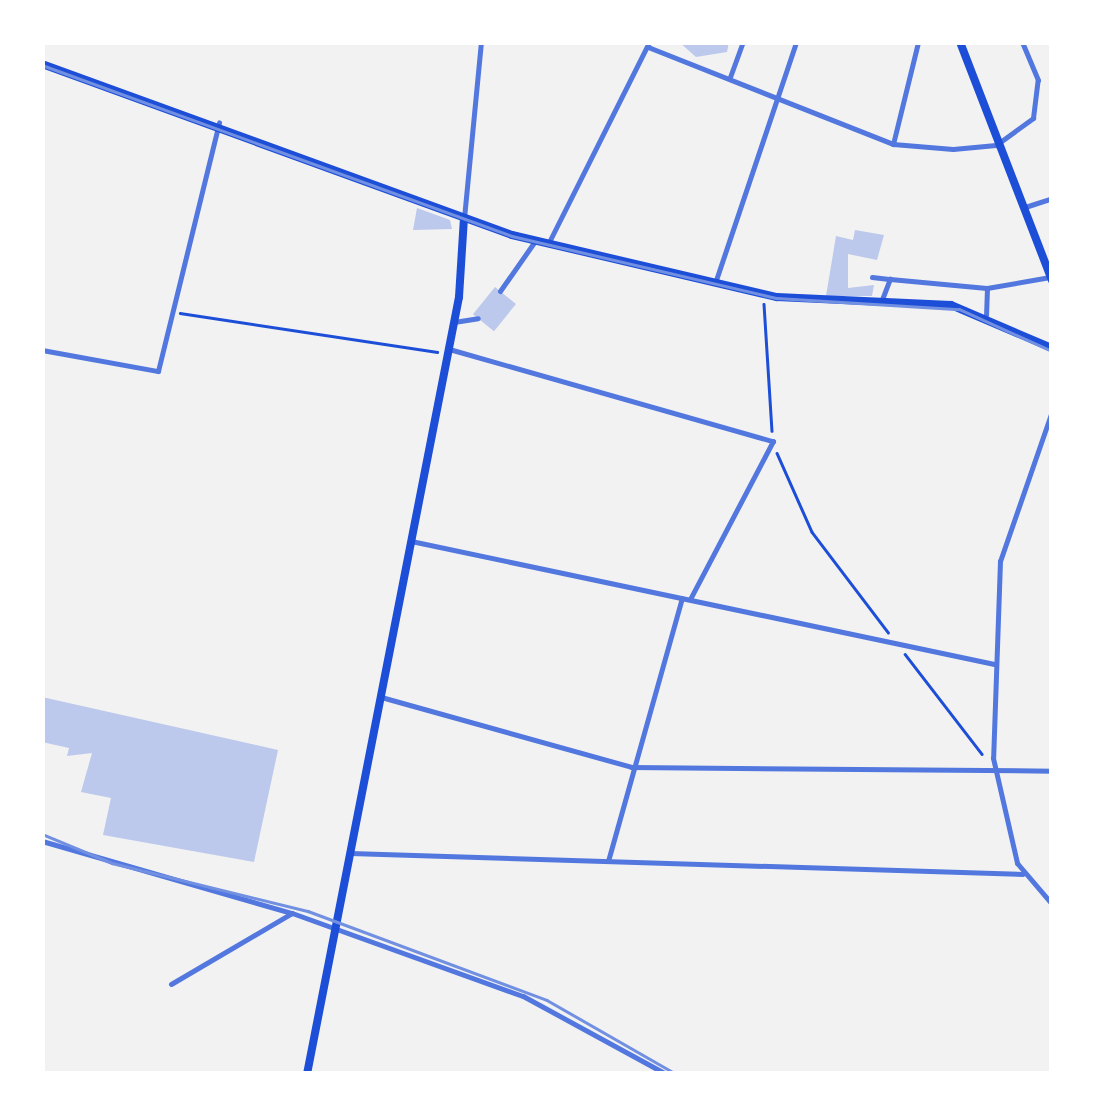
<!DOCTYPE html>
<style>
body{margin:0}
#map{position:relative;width:1094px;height:1116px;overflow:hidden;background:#f2f2f2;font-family:Karla,sans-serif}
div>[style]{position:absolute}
.building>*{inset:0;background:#bdc9ec;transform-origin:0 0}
.path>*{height:2.5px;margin:-1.25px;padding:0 1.25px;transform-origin:1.25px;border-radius:1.25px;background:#1d4ed8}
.minor>*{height:5px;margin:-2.5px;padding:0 2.5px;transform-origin:2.5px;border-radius:2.5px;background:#5277de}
.secondary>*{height:8px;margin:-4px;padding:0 4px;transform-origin:4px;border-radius:4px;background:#1d4ed8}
.tram>*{height:2.5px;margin:-1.25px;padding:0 1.25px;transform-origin:1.25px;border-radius:1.25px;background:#7290e2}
span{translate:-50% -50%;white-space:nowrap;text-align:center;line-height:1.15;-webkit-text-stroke:10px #fff;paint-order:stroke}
.frame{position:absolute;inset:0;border:45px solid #fff;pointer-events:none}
</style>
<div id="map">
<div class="building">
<div style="clip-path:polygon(679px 42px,729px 42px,727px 52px,696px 57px)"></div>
<div style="clip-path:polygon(417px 208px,450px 220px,452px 229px,413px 230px)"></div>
<div style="clip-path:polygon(855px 230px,884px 235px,877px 260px,848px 254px,848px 288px,874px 285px,872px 296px,826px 296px,836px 236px,853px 240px)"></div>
<div style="left:495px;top:287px;width:27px;height:35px;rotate:39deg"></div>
<div style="clip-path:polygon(42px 697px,278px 750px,254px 862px,103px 835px,111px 798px,81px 792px,92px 753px,67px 756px,69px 748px,42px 742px)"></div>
</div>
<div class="path">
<div style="left:764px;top:304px;width:127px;rotate:86.4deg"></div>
<div style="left:180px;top:313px;width:260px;rotate:8.6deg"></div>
<div style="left:777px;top:453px;width:86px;rotate:66.1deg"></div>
<div style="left:812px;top:532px;width:126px;rotate:52.8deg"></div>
<div style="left:905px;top:654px;width:126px;rotate:52.4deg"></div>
</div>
<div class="minor">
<div style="left:648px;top:47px;width:264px;rotate:21.6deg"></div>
<div style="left:893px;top:144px;width:60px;rotate:4.8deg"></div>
<div style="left:953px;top:149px;width:43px;rotate:-5.3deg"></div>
<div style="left:996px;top:145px;width:46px;rotate:-36.1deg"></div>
<div style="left:1033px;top:118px;width:38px;rotate:-83deg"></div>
<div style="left:1038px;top:80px;width:41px;rotate:-112.8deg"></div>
<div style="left:730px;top:77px;width:37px;rotate:-70deg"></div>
<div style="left:893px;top:144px;width:105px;rotate:-76.2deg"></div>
<div style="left:1025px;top:207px;width:28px;rotate:-18deg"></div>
<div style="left:464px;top:218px;width:177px;rotate:-84.5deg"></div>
<div style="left:548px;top:244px;width:226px;rotate:-63.4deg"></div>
<div style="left:872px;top:277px;width:17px;rotate:7deg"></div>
<div style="left:715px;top:283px;width:254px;rotate:-71.4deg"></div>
<div style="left:987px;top:288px;width:64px;rotate:-9.9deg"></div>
<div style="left:500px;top:291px;width:61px;rotate:-55deg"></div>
<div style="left:881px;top:302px;width:25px;rotate:-69deg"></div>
<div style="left:890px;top:279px;width:97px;rotate:5.3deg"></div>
<div style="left:987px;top:288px;width:27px;rotate:92deg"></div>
<div style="left:454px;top:322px;width:24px;rotate:-9deg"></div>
<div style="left:449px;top:349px;width:337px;rotate:15.9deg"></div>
<div style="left:773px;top:441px;width:178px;rotate:117.7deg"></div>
<div style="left:42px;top:350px;width:118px;rotate:10.3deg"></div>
<div style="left:158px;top:371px;width:256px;rotate:-76.2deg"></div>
<div style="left:1052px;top:411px;width:159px;rotate:109.1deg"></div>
<div style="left:1000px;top:561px;width:197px;rotate:92deg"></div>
<div style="left:993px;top:758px;width:108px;rotate:77.1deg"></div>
<div style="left:1017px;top:863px;width:54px;rotate:49.5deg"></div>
<div style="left:411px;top:541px;width:596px;rotate:11.91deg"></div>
<div style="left:381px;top:697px;width:260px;rotate:15.6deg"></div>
<div style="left:631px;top:767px;width:421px;rotate:0.5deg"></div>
<div style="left:42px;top:841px;width:260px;rotate:16.1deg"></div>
<div style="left:292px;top:913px;width:245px;rotate:19.8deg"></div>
<div style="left:523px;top:996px;width:163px;rotate:28.6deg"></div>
<div style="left:350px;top:853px;width:673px;rotate:1.79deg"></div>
<div style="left:608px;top:861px;width:273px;rotate:-74.3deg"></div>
<div style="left:171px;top:984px;width:140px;rotate:-30.4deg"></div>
</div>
<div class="secondary">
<div style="left:960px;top:42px;width:256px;rotate:68.9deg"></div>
<div style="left:42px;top:64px;width:500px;rotate:19.99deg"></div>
<div style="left:512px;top:235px;width:272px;rotate:13.2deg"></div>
<div style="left:777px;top:297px;width:174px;rotate:2.6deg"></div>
<div style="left:951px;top:305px;width:110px;rotate:23.1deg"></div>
<div style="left:307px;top:1074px;width:792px;rotate:-78.93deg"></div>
<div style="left:459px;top:297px;width:79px;rotate:-86.4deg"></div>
</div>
<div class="tram">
<div style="left:42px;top:65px;width:500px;rotate:19.99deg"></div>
<div style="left:512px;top:236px;width:272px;rotate:13.2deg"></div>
<div style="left:777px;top:298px;width:182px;rotate:3.5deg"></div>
<div style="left:959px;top:309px;width:102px;rotate:24.3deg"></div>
<div style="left:42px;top:834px;width:76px;rotate:22.5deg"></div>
<div style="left:112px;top:863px;width:202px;rotate:13.8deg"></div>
<div style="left:308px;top:911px;width:255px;rotate:20.4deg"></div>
<div style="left:547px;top:1000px;width:149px;rotate:29.8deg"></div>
</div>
<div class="frame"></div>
</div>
